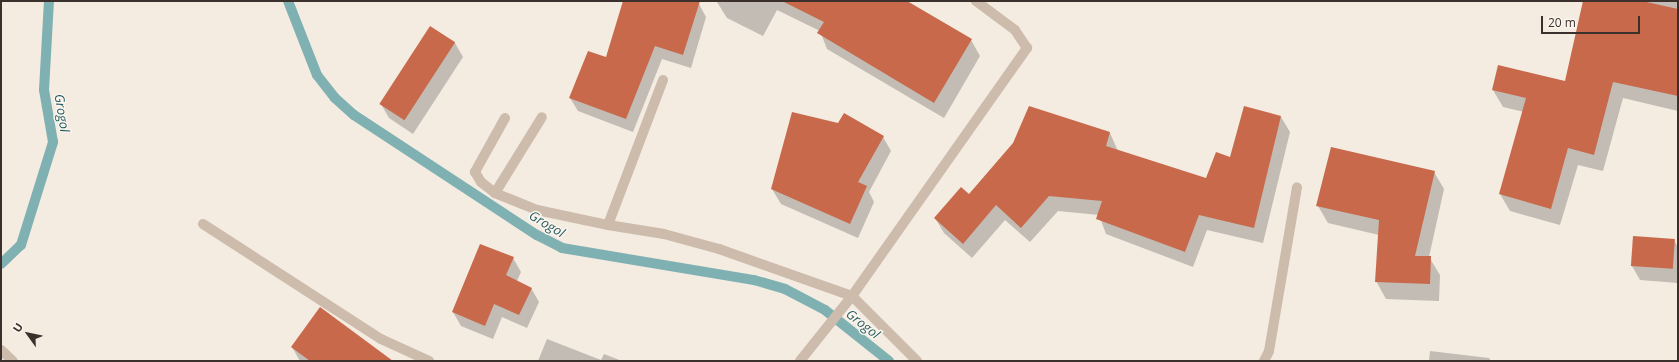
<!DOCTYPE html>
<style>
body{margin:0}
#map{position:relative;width:1679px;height:362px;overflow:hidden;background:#f4ebe1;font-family:"Open Sans",sans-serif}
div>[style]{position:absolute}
.shadow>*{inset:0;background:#0003}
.stream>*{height:10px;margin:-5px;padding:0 5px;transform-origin:5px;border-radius:5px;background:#7fb0b2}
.building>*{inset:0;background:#c8694b;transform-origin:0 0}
.minor>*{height:10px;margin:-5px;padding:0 5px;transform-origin:5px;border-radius:5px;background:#cdbbac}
span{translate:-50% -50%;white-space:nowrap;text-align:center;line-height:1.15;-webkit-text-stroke:3px #fbf5ee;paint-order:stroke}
.water-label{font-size:13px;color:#1f5a5e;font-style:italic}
.frame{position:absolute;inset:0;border:2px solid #3b302b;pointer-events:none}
.north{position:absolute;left:8px;top:314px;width:40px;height:40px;-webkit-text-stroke:3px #fbf5ee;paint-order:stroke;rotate:303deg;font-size:11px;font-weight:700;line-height:16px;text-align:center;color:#3b302b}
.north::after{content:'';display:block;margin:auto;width:14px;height:18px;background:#3b302b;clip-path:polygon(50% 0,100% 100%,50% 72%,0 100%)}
.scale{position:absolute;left:1541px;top:16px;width:99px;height:18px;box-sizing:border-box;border:2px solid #3b302b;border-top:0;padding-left:5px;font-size:12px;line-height:14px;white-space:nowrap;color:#3b302b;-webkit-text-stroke:3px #fbf5ee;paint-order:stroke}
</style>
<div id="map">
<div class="shadow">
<div style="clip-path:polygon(624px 1px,689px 1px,699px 4px,706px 17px,691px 68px,662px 59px,633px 132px,578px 111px,570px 98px,607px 58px)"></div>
<div style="clip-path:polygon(905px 1px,971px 40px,980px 56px,944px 118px,827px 49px,820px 31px,777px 10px,763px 36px,727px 18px,717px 2px)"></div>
<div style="clip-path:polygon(1584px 1px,1678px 1px,1678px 111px,1623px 98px,1603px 171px,1578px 165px,1560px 225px,1510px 211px,1500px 194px,1524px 112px,1503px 107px,1493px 90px,1499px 67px,1566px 82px)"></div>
<div style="clip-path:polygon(430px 28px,455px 43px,463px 57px,413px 134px,389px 118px,381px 104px)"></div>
<div style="clip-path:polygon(1029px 107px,1110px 133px,1118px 151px,1206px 179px,1281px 117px,1290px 132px,1263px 243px,1207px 230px,1193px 267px,1106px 234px,1099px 215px,1058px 211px,1030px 242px,1005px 220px,972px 258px,944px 233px,935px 218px,969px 195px,1014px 144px)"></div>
<div style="clip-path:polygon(883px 137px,891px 151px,869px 192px,874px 202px,858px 238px,781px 204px,772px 189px)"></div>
<div style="clip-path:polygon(1434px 172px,1444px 189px,1429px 257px,1440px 275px,1439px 301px,1386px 299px,1376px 281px,1379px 235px,1328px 223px,1318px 206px)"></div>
<div style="clip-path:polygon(1674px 240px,1678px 247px,1678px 283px,1640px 280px,1632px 266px)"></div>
<div style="clip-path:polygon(513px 258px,521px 272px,517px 281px,531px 288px,539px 302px,527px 328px,502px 317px,493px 339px,461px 326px,453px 312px)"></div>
<div style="clip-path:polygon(547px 339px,601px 360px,604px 354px,622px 361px,538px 361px)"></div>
<div style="clip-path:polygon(292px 347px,383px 361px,300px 361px)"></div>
<div style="clip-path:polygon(1430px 351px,1489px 358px,1491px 361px,1429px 361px)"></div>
</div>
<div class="stream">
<div style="left:288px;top:1px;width:79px;rotate:68.6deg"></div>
<div style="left:317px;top:75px;width:29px;rotate:52deg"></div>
<div style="left:335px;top:98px;width:25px;rotate:42deg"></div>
<div style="left:354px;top:115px;width:219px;rotate:33.3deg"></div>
<div style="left:537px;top:235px;width:28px;rotate:27deg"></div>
<div style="left:562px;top:248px;width:195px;rotate:9.5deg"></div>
<div style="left:754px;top:280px;width:32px;rotate:16deg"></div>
<div style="left:785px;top:289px;width:45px;rotate:27.7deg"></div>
<div style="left:825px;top:310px;width:82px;rotate:38.6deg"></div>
<div style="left:1px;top:264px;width:28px;rotate:-44deg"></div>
<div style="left:21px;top:245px;width:108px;rotate:-72.7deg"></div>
<div style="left:53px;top:142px;width:53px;rotate:-99.8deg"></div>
<div style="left:44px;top:90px;width:89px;rotate:-86.8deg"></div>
</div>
<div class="building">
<div style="clip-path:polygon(623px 1px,700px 1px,683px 55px,655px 46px,626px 119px,569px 98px,588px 51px,606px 57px)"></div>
<div style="clip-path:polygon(782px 1px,907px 1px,972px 39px,934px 103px,817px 33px,824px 22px)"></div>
<div style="clip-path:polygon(1583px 1px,1642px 1px,1678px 9px,1678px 96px,1613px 82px,1594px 155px,1568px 148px,1551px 209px,1499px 194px,1526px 98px,1492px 90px,1498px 65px,1565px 81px)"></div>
<div style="left:430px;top:26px;width:30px;height:93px;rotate:33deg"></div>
<div style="clip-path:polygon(1029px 106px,1110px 132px,1106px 146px,1206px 178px,1216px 152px,1230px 157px,1244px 106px,1281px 116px,1254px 228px,1199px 215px,1185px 252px,1096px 219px,1102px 201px,1049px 196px,1021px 228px,996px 205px,963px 244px,934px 218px,961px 187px,969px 194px,1013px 143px)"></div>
<div style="clip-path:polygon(792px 112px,838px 123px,844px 113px,884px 136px,858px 182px,867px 186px,850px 224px,771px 189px)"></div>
<div style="clip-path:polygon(1331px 147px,1435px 171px,1415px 256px,1431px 256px,1430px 284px,1375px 282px,1379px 220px,1316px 206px)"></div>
<div style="left:1633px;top:236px;width:42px;height:30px;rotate:4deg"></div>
<div style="clip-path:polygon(480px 244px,514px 257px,506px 275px,532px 288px,519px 315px,494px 304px,485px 326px,452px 312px)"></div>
<div style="clip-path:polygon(320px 307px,393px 361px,310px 361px,291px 347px)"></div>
</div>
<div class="minor">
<div style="left:663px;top:80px;width:155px;rotate:110.8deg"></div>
<div style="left:608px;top:225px;width:57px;rotate:9.1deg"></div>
<div style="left:664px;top:234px;width:57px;rotate:15.3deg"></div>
<div style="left:719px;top:249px;width:141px;rotate:19.5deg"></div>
<div style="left:852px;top:296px;width:92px;rotate:45deg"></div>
<div style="left:505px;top:118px;width:62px;rotate:119.1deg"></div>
<div style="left:475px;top:172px;width:12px;rotate:59deg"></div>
<div style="left:481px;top:182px;width:18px;rotate:38deg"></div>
<div style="left:495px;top:193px;width:45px;rotate:22deg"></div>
<div style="left:537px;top:210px;width:73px;rotate:11.9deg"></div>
<div style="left:495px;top:193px;width:89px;rotate:-58.3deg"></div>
<div style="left:203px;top:224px;width:212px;rotate:32.9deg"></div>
<div style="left:381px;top:339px;width:53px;rotate:24.6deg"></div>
<div style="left:1px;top:350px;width:16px;rotate:43deg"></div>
<div style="left:800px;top:361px;width:83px;rotate:-51.3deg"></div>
<div style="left:852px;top:296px;width:304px;rotate:-54.8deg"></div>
<div style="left:1027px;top:48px;width:22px;rotate:-124deg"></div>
<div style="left:1015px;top:30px;width:49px;rotate:-143.4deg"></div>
<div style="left:1264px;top:361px;width:11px;rotate:-63deg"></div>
<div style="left:1269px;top:351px;width:166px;rotate:-80.3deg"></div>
</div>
<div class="water-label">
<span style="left:62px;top:113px;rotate:81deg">Grogol</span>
<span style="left:547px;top:224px;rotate:31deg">Grogol</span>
<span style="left:863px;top:324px;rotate:38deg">Grogol</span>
</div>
<div class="frame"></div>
<div class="north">U</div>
<div class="scale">20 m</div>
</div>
